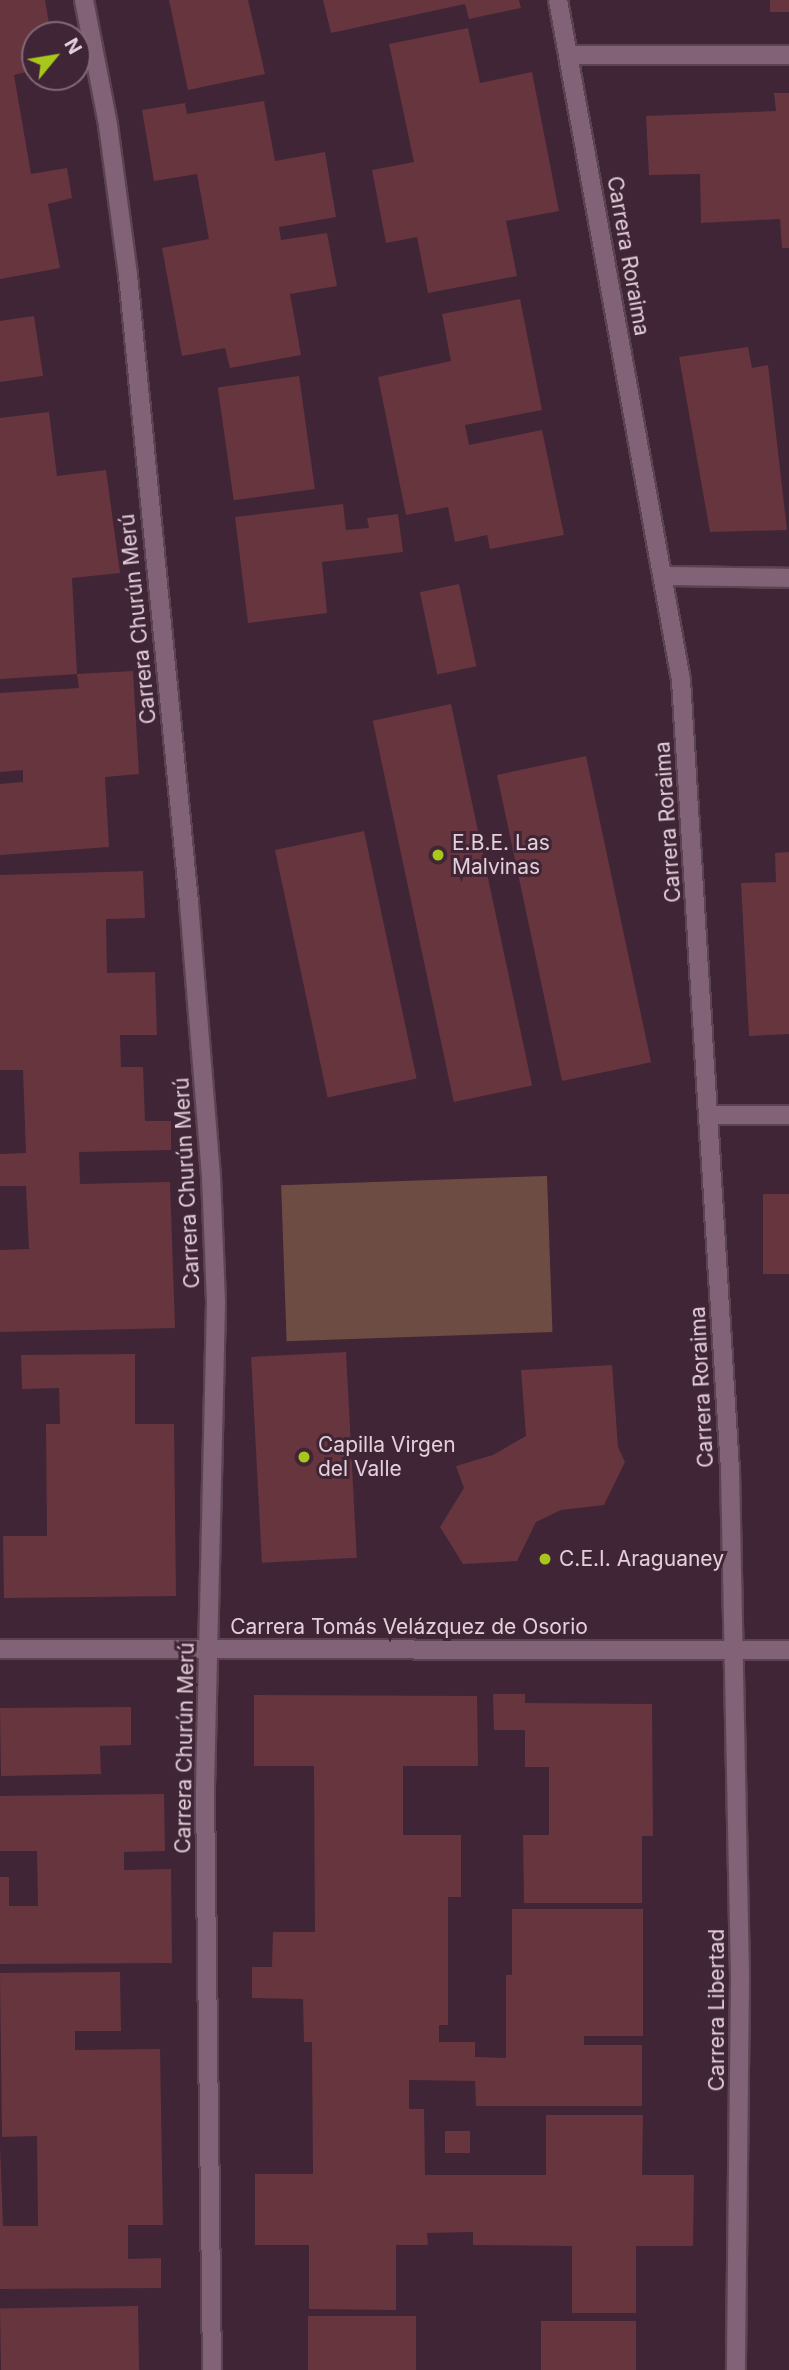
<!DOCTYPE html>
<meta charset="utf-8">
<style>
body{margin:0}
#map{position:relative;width:789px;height:2370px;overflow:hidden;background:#402536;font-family:Inter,sans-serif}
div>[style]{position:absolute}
.green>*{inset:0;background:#6d4d43;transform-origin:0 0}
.building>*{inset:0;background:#67353e;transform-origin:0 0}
.roads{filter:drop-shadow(2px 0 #5b4452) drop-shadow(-2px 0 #5b4452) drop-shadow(0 2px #5b4452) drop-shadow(0 -2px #5b4452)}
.minor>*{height:18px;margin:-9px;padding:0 9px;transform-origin:9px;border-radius:9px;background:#826276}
.dots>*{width:19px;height:19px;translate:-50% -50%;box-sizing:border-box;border:4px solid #402536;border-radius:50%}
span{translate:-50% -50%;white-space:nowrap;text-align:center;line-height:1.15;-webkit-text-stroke:6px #402536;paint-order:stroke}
.street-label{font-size:21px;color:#e3d0db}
.poi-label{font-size:21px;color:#e3d0db}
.left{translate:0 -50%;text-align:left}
.north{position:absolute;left:21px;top:21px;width:70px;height:70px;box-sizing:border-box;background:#402536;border:2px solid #816978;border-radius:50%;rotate:60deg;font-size:19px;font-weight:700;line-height:28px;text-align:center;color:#e3d0db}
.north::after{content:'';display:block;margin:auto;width:24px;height:32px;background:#a8c71c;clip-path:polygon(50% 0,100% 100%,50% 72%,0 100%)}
</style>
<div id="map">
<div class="green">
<div style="left:547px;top:1176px;width:156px;height:266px;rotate:88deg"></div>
</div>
<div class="building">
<div style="clip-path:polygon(0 0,45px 0,51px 35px,35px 35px,35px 70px,14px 75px,31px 174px,67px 168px,72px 198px,48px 204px,60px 268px,0 279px)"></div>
<div style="clip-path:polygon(169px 0,248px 0,265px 74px,188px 90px)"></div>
<div style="clip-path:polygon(323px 0,519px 0,521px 8px,469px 19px,465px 4px,331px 33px)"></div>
<div style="left:770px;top:0;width:19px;height:12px"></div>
<div style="clip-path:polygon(468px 28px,480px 83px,532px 72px,559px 211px,506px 221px,517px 276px,428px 293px,417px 237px,386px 243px,372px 170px,414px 162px,389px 44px)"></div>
<div style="clip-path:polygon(774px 93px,789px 93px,789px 248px,782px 248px,780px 219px,701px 223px,700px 174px,649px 175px,646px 116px,776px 111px)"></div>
<div style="clip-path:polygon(264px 101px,275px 161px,325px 152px,336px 217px,279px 227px,281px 240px,327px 233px,337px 286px,290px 294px,301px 355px,230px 368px,225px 348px,182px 356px,162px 248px,209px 239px,197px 174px,154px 181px,142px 110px,185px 103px,187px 114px)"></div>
<div style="clip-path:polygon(520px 299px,542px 410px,465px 425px,469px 445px,542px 430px,564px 535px,490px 549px,487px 535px,455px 542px,448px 507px,406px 515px,378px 377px,451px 361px,442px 314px)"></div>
<div style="clip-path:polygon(34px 316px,43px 376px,0 382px,0 321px)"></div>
<div style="clip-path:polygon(748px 347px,752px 368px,768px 365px,787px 530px,710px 532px,679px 357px)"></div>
<div style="left:299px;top:376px;width:114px;height:82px;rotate:82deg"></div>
<div style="clip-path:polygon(49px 412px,57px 476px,106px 470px,120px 573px,72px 578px,77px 674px,133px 671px,139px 774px,105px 777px,109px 847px,0 855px,0 784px,23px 782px,23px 770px,0 772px,0 693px,79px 688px,77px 674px,0 679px,0 418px)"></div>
<div style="clip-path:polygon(343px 504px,346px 530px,369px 528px,367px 518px,398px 514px,403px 552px,322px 562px,327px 613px,248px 623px,235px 517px)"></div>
<div style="left:459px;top:584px;width:84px;height:40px;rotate:78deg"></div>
<div style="left:451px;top:704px;width:390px;height:80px;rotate:78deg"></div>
<div style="left:586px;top:756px;width:313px;height:91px;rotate:78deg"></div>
<div style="left:364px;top:831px;width:253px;height:91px;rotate:78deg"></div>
<div style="clip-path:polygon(789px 852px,789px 1034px,749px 1036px,741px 883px,776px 882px,775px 853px)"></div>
<div style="clip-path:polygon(143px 871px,145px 918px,106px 919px,107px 973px,155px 972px,157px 1035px,120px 1035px,121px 1067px,143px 1067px,145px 1121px,171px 1121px,171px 1150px,79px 1152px,80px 1184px,170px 1182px,175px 1328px,0 1332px,0 1250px,29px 1249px,26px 1186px,0 1186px,0 1154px,26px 1153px,23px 1070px,0 1070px,0 875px)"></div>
<div style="left:789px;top:1194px;width:80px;height:26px;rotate:90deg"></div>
<div style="left:346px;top:1352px;width:206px;height:95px;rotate:87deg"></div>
<div style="clip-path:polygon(135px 1354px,135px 1424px,174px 1424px,176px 1596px,4px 1598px,3px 1536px,47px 1536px,46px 1424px,60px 1424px,59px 1388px,22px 1389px,21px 1355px)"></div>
<div style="clip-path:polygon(612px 1365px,618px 1447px,625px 1462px,604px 1505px,561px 1510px,536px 1522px,517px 1561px,463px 1564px,440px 1527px,464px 1488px,456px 1466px,493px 1455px,526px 1436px,521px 1370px)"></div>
<div style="clip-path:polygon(493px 1694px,525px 1694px,525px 1703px,652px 1704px,653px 1836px,642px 1836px,642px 1903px,524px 1903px,523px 1835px,549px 1835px,549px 1767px,525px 1767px,525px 1730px,494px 1730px)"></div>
<div style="clip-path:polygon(254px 1695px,477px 1696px,478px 1766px,403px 1766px,403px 1835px,461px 1835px,461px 1897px,448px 1897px,448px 2025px,439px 2025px,439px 2042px,475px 2042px,475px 2057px,506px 2058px,506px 1975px,512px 1975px,512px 1909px,643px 1909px,643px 2036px,584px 2036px,584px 2045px,642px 2045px,642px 2106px,476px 2106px,475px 2081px,409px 2080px,409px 2109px,424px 2109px,425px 2175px,546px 2175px,546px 2115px,643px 2115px,642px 2175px,694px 2175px,693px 2246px,636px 2246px,636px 2313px,572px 2313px,572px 2246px,473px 2245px,473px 2232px,427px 2233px,428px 2245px,396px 2245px,396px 2310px,309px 2309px,309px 2245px,255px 2245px,255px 2174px,313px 2174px,312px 2042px,304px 2042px,303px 1999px,252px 1998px,252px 1967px,272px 1967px,273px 1932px,315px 1932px,314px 1766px,254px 1766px)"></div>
<div style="clip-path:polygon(131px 1707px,131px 1745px,100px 1746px,101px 1774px,1px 1776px,0 1708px)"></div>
<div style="clip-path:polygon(164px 1794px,165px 1851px,124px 1852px,124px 1870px,171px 1869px,172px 1963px,0 1964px,0 1877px,9px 1877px,9px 1906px,38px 1906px,37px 1851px,0 1851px,0 1796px)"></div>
<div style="clip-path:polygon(120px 1972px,121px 2031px,75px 2031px,75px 2050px,160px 2049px,163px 2225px,128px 2225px,128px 2259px,161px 2258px,161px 2288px,0 2289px,0 2145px,3px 2226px,38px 2226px,37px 2136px,2px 2137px,0 1973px)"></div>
<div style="left:445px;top:2131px;width:25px;height:22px"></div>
<div style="left:138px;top:2306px;width:64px;height:138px;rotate:89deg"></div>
<div style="left:308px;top:2316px;width:108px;height:54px"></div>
<div style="left:541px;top:2321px;width:95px;height:49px"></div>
</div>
<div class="roads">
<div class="minor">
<div style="left:84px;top:0;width:127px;rotate:79.1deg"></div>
<div style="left:108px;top:125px;width:151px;rotate:82.4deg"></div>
<div style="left:128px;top:275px;width:631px;rotate:84.45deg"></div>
<div style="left:189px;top:903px;width:275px;rotate:85.4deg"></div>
<div style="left:211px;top:1177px;width:126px;rotate:87.7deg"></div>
<div style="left:216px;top:1303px;width:488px;rotate:91.3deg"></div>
<div style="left:205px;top:1791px;width:579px;rotate:89.31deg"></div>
<div style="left:558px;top:0;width:691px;rotate:79.75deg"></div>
<div style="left:681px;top:680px;width:791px;rotate:86.45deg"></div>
<div style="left:730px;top:1469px;width:509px;rotate:88.87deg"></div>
<div style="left:740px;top:1978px;width:392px;rotate:90.6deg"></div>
<div style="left:568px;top:55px;width:221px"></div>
<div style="left:663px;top:576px;width:126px;rotate:0.9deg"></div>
<div style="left:709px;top:1115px;width:80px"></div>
<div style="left:0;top:1649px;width:789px;rotate:0.07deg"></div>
</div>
</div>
<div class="dots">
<div style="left:438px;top:855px;background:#a8c71c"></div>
<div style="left:304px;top:1457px;background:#a8c71c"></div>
<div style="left:545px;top:1559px;background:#a8c71c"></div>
</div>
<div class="street-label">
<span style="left:628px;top:256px;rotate:80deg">Carrera Roraima</span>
<span style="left:138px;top:619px;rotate:-96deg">Carrera Churún Merú</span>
<span style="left:668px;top:822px;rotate:-94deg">Carrera Roraima</span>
<span style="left:187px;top:1183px;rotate:-93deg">Carrera Churún Merú</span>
<span style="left:702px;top:1387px;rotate:-93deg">Carrera Roraima</span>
<span style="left:409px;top:1627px">Carrera Tomás Velázquez de Osorio</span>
<span style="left:185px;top:1748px;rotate:-89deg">Carrera Churún Merú</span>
<span style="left:717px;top:2010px;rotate:-90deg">Carrera Libertad</span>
</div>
<div class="poi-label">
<span class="left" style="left:452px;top:855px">E.B.E. Las<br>Malvinas</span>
<span class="left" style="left:318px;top:1457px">Capilla Virgen<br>del Valle</span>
<span class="left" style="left:559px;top:1559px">C.E.I. Araguaney</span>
</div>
<div class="north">N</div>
</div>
